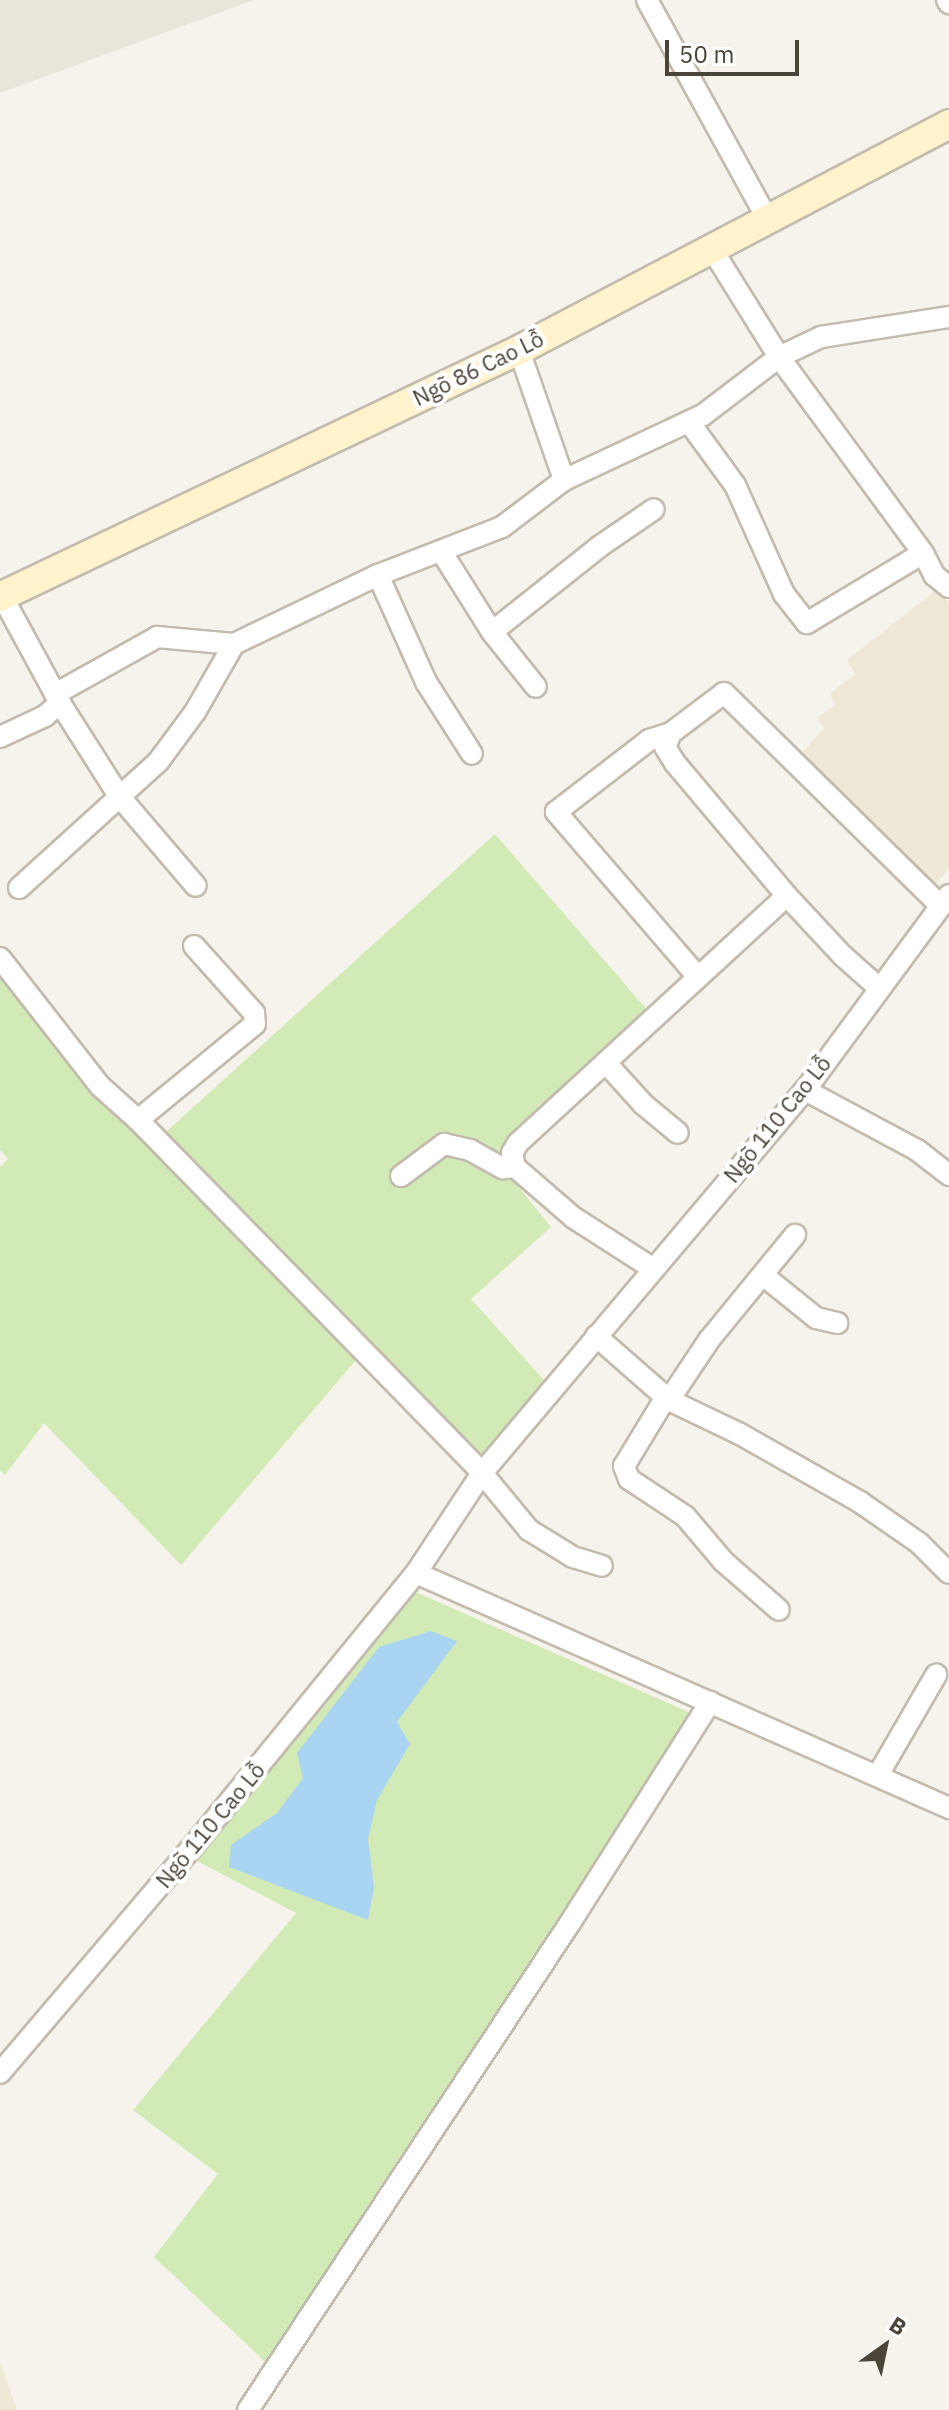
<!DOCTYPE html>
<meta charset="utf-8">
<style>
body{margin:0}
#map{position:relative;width:949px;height:2410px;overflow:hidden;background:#f6f3ec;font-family:"IBM Plex Sans",sans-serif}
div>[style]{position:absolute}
.residential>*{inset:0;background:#eae5da}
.education>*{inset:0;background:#efe8d6}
.green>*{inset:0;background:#d2eab5}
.water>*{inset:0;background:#a9d4f2}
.roads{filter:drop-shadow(2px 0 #c2bbae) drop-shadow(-2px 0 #c2bbae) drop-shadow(0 2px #c2bbae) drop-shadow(0 -2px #c2bbae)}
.street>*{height:20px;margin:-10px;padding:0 10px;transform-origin:10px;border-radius:10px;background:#fff}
.secondary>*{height:28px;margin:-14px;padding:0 14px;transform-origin:14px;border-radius:14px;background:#fff3cd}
span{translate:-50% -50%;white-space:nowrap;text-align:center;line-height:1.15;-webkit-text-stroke:8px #fff;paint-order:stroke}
.street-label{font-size:22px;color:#4b4439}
.north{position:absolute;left:845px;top:2306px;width:80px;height:80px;-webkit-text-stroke:6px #fff;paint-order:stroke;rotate:33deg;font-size:22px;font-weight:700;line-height:32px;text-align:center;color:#4b4439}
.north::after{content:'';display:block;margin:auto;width:28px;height:36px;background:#4b4439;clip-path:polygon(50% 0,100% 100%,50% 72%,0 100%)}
.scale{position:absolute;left:665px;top:40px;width:134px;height:36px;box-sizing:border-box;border:4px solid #4b4439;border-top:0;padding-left:10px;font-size:24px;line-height:28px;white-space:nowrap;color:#4b4439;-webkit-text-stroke:6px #fff;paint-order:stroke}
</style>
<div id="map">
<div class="residential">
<div style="clip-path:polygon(0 0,254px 0,0 93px)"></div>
</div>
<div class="education">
<div style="clip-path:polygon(935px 591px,949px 602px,949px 869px,931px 889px,799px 756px,824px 728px,817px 718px,835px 705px,830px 694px,855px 674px,847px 660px)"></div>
<div style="clip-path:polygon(0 2361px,17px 2410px,0 2410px)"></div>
</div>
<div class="green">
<div style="clip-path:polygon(495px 834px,654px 1018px,503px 1168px,551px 1227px,471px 1299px,552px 1389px,477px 1467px,363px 1352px,181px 1565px,44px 1423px,5px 1475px,0 1470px,0 1167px,8px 1159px,0 1150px,0 961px,157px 1140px)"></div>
<div style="clip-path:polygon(404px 1587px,700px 1717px,275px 2371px,154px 2257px,218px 2174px,133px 2110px,296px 1913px,186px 1855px)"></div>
</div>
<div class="water">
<div style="clip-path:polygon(431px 1631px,457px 1641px,397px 1722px,410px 1744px,377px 1800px,368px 1839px,374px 1887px,368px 1920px,229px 1867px,231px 1845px,277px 1813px,303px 1778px,297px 1753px,379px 1647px)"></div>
</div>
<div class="roads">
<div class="street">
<div style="left:647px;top:0;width:249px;rotate:61.2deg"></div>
<div style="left:947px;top:0;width:4px;rotate:56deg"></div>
<div style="left:710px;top:246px;width:131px;rotate:58.1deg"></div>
<div style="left:779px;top:357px;width:243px;rotate:53.7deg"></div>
<div style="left:923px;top:553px;width:25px;rotate:63deg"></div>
<div style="left:934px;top:575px;width:19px;rotate:39deg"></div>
<div style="left:519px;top:350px;width:138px;rotate:70.9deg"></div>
<div style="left:689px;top:422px;width:78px;rotate:53.9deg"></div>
<div style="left:735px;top:485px;width:120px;rotate:65.8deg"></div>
<div style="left:784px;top:594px;width:37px;rotate:52deg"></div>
<div style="left:807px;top:623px;width:135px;rotate:-31.1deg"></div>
<div style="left:441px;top:551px;width:96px;rotate:57.8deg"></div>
<div style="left:492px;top:632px;width:70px;rotate:51.3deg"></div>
<div style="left:378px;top:575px;width:117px;rotate:65.8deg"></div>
<div style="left:426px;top:682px;width:85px;rotate:57.4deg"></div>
<div style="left:2px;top:596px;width:122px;rotate:61.5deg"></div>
<div style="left:60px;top:703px;width:110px;rotate:57.6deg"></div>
<div style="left:119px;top:796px;width:118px;rotate:49.5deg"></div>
<div style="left:492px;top:632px;width:138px;rotate:-38.5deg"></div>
<div style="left:600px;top:546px;width:65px;rotate:-34.4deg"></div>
<div style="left:57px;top:693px;width:115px;rotate:-29.2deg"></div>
<div style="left:157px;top:637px;width:77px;rotate:5.2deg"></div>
<div style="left:234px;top:644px;width:160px;rotate:-25.6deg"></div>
<div style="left:378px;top:575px;width:133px;rotate:-21.2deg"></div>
<div style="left:502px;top:527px;width:78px;rotate:-37.2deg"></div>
<div style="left:564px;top:480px;width:153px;rotate:-25.1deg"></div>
<div style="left:703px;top:415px;width:96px;rotate:-37.3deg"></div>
<div style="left:779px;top:357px;width:47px;rotate:-25.5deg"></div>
<div style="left:821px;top:337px;width:130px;rotate:-8.9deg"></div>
<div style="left:671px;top:733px;width:15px;rotate:113deg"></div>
<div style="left:665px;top:747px;width:19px;rotate:58deg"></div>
<div style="left:675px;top:763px;width:174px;rotate:49.9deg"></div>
<div style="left:0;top:737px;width:50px;rotate:-25deg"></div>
<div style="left:45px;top:716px;width:20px;rotate:-41deg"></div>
<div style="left:19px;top:888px;width:188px;rotate:-42.2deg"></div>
<div style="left:158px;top:762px;width:62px;rotate:-53.5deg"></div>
<div style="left:195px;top:712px;width:78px;rotate:-60.2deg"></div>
<div style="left:949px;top:895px;width:242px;rotate:126.4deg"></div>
<div style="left:805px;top:1090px;width:501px;rotate:130.14deg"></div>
<div style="left:482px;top:1473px;width:120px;rotate:123.4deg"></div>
<div style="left:416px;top:1573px;width:583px;rotate:23.79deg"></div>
<div style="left:0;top:958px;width:162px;rotate:52deg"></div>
<div style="left:100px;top:1086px;width:51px;rotate:41.8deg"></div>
<div style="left:138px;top:1120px;width:493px;rotate:45.7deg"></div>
<div style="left:482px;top:1473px;width:74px;rotate:50.5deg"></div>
<div style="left:529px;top:1530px;width:52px;rotate:31.5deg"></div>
<div style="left:573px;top:1557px;width:30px;rotate:17deg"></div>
<div style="left:698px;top:977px;width:218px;rotate:-130.7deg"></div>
<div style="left:556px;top:812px;width:118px;rotate:-37.7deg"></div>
<div style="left:649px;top:740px;width:23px;rotate:-18deg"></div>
<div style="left:671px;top:733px;width:66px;rotate:-37deg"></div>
<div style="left:724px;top:693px;width:303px;rotate:44.5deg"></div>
<div style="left:606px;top:1063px;width:55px;rotate:47.9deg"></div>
<div style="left:643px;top:1104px;width:45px;rotate:39.6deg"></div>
<div style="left:805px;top:1090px;width:127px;rotate:28.2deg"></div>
<div style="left:917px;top:1150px;width:41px;rotate:38deg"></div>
<div style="left:138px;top:1120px;width:151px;rotate:-39.4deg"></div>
<div style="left:255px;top:1024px;width:11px;rotate:-95deg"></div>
<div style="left:254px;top:1013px;width:90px;rotate:-131.8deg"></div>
<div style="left:401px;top:1176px;width:54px;rotate:-36.7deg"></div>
<div style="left:444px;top:1144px;width:27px;rotate:13deg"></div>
<div style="left:470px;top:1150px;width:38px;rotate:29deg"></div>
<div style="left:503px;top:1168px;width:12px;rotate:-5deg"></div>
<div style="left:652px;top:1268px;width:93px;rotate:-147.3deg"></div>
<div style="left:574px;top:1218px;width:78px;rotate:-139.2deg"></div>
<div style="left:515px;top:1167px;width:14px;rotate:-102deg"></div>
<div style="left:512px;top:1153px;width:12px;rotate:-59deg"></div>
<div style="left:518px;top:1143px;width:365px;rotate:-42.6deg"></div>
<div style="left:787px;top:896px;width:82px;rotate:47deg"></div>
<div style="left:843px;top:956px;width:47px;rotate:41.5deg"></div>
<div style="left:764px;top:1276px;width:67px;rotate:38.9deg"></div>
<div style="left:816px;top:1318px;width:22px;rotate:13deg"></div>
<div style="left:596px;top:1336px;width:97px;rotate:41.2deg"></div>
<div style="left:669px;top:1400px;width:79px;rotate:25.6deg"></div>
<div style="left:740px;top:1434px;width:138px;rotate:29.5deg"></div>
<div style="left:860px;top:1502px;width:72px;rotate:34.8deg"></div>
<div style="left:919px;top:1543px;width:42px;rotate:45deg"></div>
<div style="left:666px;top:1397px;width:81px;rotate:121.3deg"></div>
<div style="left:624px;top:1466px;width:14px;rotate:69deg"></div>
<div style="left:629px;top:1479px;width:67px;rotate:33.5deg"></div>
<div style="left:685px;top:1516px;width:59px;rotate:49.8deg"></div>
<div style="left:723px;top:1561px;width:74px;rotate:41.2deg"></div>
<div style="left:669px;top:1400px;width:72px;rotate:-56.3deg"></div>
<div style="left:709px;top:1340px;width:136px;rotate:-50.7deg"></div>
<div style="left:878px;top:1775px;width:116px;rotate:-59.9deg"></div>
<div style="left:0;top:2073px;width:293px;rotate:-49.6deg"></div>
<div style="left:190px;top:1850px;width:357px;rotate:-50.8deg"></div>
<div style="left:248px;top:2410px;width:584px;rotate:-56.53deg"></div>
<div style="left:570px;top:1923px;width:262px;rotate:-57.6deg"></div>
</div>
<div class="secondary">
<div style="left:0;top:597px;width:575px;rotate:-25.45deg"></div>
<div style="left:519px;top:350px;width:486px;rotate:-27.7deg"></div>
</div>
</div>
<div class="street-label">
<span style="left:478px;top:368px;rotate:-26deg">Ngõ 86 Cao Lỗ</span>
<span style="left:777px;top:1119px;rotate:-51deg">Ngõ 110 Cao Lỗ</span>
<span style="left:210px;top:1825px;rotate:-50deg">Ngõ 110 Cao Lỗ</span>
</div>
<div class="north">B</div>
<div class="scale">50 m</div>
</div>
